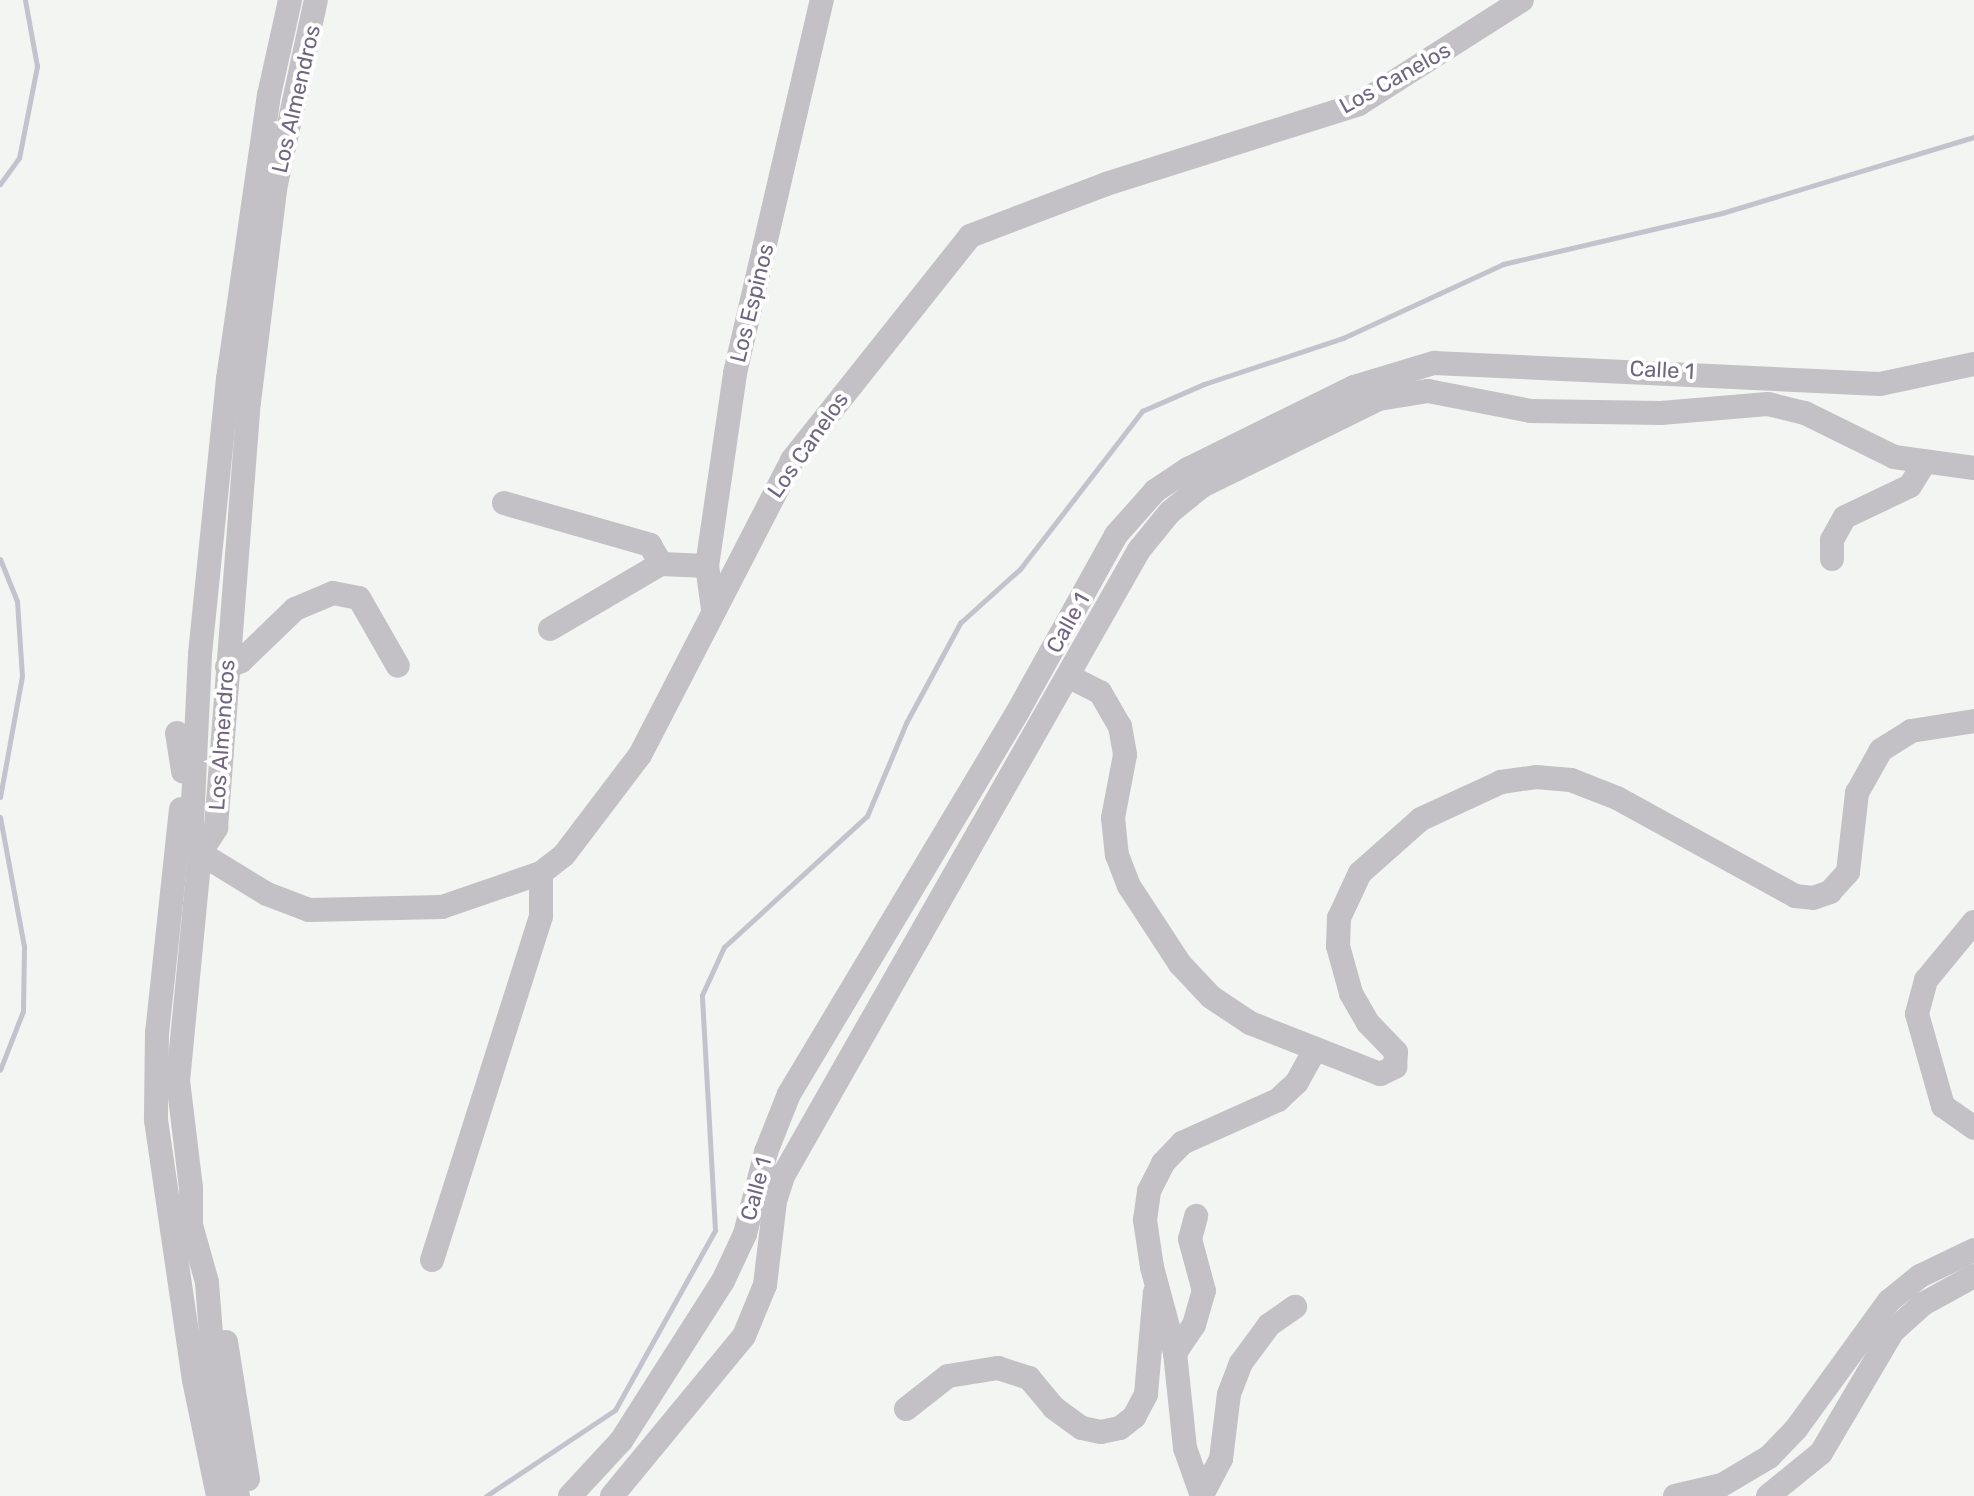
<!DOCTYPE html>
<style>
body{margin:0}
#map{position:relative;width:1974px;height:1496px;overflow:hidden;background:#f2f5f1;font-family:Rubik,sans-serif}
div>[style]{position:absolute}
.stream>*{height:5px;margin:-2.5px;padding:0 2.5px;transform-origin:2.5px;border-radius:2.5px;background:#c3c2cd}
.minor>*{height:24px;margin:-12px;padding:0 12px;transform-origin:12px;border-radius:12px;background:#c3c0c6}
span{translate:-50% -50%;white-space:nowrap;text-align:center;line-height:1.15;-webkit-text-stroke:8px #fff;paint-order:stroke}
.street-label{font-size:22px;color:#6f667f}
</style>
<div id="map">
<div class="stream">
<div style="left:0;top:184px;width:32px;rotate:-54deg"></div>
<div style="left:19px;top:158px;width:94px;rotate:-78.9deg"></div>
<div style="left:37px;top:66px;width:67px;rotate:-100.3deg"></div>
<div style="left:0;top:559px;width:45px;rotate:68deg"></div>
<div style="left:17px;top:601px;width:75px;rotate:86.2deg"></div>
<div style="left:22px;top:676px;width:123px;rotate:100.3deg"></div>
<div style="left:0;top:817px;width:131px;rotate:79.5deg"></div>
<div style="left:24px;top:946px;width:65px;rotate:90.9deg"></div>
<div style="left:23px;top:1011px;width:63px;rotate:111.3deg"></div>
<div style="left:486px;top:1496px;width:155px;rotate:-33.7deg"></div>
<div style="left:615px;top:1410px;width:206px;rotate:-60.9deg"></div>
<div style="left:715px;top:1230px;width:235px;rotate:-93.2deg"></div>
<div style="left:702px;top:995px;width:53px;rotate:-65.4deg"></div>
<div style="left:724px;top:947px;width:194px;rotate:-42.5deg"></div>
<div style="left:867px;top:816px;width:101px;rotate:-67.2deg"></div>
<div style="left:906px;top:723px;width:114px;rotate:-61.6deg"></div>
<div style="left:960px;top:623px;width:81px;rotate:-42deg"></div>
<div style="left:1020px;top:569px;width:200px;rotate:-52.3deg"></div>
<div style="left:1142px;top:411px;width:68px;rotate:-23.5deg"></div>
<div style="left:1204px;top:384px;width:146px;rotate:-18.3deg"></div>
<div style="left:1343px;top:338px;width:176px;rotate:-24.8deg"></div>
<div style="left:1503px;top:264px;width:225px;rotate:-13.1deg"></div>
<div style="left:1722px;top:213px;width:263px;rotate:-16.8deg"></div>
</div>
<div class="minor">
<div style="left:504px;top:503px;width:152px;rotate:16deg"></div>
<div style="left:650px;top:545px;width:22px;rotate:60deg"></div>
<div style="left:1832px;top:559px;width:19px;rotate:-90deg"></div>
<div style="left:1832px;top:540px;width:26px;rotate:-61deg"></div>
<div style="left:1845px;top:517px;width:72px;rotate:-25.5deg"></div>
<div style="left:1910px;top:486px;width:26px;rotate:-58deg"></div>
<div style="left:713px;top:609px;width:43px;rotate:-97.9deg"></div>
<div style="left:707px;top:566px;width:195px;rotate:-81.7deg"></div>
<div style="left:735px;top:373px;width:383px;rotate:-76.9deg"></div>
<div style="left:550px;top:629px;width:129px;rotate:-30.4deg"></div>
<div style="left:661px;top:564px;width:46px;rotate:2.5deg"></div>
<div style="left:227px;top:667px;width:15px;rotate:-23deg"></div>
<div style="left:241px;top:661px;width:75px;rotate:-43.9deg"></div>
<div style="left:295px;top:609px;width:41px;rotate:-22.8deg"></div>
<div style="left:333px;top:593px;width:26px;rotate:11deg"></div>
<div style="left:359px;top:598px;width:78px;rotate:60.2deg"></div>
<div style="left:1070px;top:677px;width:34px;rotate:27deg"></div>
<div style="left:1100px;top:692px;width:39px;rotate:60deg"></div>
<div style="left:1120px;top:726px;width:29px;rotate:80deg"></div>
<div style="left:1125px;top:755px;width:64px;rotate:100.8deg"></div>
<div style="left:1113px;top:818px;width:37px;rotate:84deg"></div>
<div style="left:1117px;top:855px;width:33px;rotate:69deg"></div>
<div style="left:1129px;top:886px;width:93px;rotate:56.8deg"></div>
<div style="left:1180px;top:964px;width:45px;rotate:46.8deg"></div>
<div style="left:1211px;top:997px;width:47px;rotate:33.7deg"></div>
<div style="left:1250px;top:1023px;width:140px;rotate:21.4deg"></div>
<div style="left:1380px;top:1074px;width:17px;rotate:-25deg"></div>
<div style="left:1395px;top:1067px;width:15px;rotate:-86deg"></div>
<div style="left:1396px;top:1052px;width:40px;rotate:-134deg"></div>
<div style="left:1368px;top:1023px;width:34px;rotate:-120deg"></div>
<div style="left:1351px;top:993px;width:49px;rotate:-105.5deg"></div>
<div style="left:1338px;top:946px;width:28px;rotate:-88deg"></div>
<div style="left:1339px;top:918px;width:50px;rotate:-65deg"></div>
<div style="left:1360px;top:873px;width:81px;rotate:-41.5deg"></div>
<div style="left:1421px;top:819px;width:88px;rotate:-24.8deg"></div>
<div style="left:1501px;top:782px;width:35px;rotate:-8deg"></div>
<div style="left:1536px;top:777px;width:35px;rotate:5deg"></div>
<div style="left:1571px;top:780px;width:49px;rotate:21.4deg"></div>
<div style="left:1617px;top:798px;width:203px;rotate:28.8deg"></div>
<div style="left:1795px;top:896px;width:18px;rotate:6deg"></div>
<div style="left:1813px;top:898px;width:18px;rotate:-19deg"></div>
<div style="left:1830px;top:892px;width:27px;rotate:-48deg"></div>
<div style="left:1848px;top:872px;width:80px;rotate:-83.5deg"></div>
<div style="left:1857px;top:793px;width:49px;rotate:-60.8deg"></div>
<div style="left:1881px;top:750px;width:36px;rotate:-32deg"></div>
<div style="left:1911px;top:731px;width:64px;rotate:-9deg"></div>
<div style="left:177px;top:733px;width:39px;rotate:81deg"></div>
<div style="left:181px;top:809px;width:224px;rotate:96.1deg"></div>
<div style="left:157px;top:1032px;width:88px;rotate:90.7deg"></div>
<div style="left:156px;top:1120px;width:263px;rotate:81.7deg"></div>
<div style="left:194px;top:1380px;width:118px;rotate:78.3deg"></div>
<div style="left:200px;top:853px;width:79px;rotate:31.5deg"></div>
<div style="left:267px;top:894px;width:45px;rotate:20.9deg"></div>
<div style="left:309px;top:910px;width:133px;rotate:-1.3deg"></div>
<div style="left:442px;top:907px;width:105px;rotate:-19deg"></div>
<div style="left:541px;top:873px;width:29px;rotate:-38deg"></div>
<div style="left:564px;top:855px;width:126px;rotate:-52.8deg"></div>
<div style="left:640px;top:755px;width:332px;rotate:-62.7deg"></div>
<div style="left:792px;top:460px;width:286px;rotate:-51.5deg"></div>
<div style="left:970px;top:236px;width:146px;rotate:-20.9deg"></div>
<div style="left:1106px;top:184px;width:265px;rotate:-17.5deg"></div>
<div style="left:1359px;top:104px;width:193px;rotate:-32.5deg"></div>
<div style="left:200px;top:853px;width:30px;rotate:-57deg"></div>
<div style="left:216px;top:828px;width:427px;rotate:-85.6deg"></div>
<div style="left:249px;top:402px;width:215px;rotate:-83deg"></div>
<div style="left:275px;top:189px;width:193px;rotate:-77.8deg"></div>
<div style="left:1974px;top:922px;width:75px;rotate:129.6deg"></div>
<div style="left:1926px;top:980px;width:35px;rotate:105deg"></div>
<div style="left:1917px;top:1014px;width:96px;rotate:74.2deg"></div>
<div style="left:1943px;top:1106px;width:38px;rotate:35deg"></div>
<div style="left:432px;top:1260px;width:361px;rotate:-72.4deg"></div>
<div style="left:541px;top:916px;width:43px;rotate:-90deg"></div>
<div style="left:226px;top:1342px;width:139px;rotate:80.9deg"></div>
<div style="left:1175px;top:1353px;width:34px;rotate:-56deg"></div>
<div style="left:1194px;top:1325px;width:35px;rotate:-74deg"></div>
<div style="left:1204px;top:1291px;width:54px;rotate:-105.1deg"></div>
<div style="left:1190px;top:1239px;width:24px;rotate:-75deg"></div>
<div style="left:906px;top:1409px;width:53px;rotate:-38.2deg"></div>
<div style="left:948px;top:1376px;width:51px;rotate:-9.1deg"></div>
<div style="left:998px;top:1368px;width:33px;rotate:18deg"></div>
<div style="left:1029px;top:1378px;width:39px;rotate:50deg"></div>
<div style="left:1054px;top:1408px;width:34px;rotate:36deg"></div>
<div style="left:1082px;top:1428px;width:19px;rotate:12deg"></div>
<div style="left:1101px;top:1432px;width:19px;rotate:-12deg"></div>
<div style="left:1120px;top:1428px;width:18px;rotate:-38deg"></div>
<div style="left:1134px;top:1417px;width:26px;rotate:-62deg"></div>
<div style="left:1146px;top:1394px;width:102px;rotate:-85deg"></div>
<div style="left:1202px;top:1495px;width:41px;rotate:-62.2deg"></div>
<div style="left:1221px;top:1459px;width:65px;rotate:-83deg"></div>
<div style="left:1229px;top:1394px;width:33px;rotate:-69deg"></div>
<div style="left:1241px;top:1363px;width:47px;rotate:-53.6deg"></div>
<div style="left:1269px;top:1325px;width:32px;rotate:-35deg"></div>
<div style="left:238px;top:1496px;width:89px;rotate:-103.7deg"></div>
<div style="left:217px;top:1410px;width:128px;rotate:-94.5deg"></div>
<div style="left:207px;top:1282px;width:59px;rotate:-105.7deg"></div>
<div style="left:191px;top:1225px;width:37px;rotate:-90deg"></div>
<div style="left:191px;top:1188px;width:108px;rotate:-96.9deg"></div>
<div style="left:178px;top:1081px;width:229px;rotate:-84.5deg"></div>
<div style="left:200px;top:853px;width:30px;rotate:-105deg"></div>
<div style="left:192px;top:824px;width:170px;rotate:-87.3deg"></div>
<div style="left:200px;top:654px;width:276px;rotate:-84.2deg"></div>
<div style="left:228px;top:379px;width:287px;rotate:-81.8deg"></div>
<div style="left:269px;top:95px;width:97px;rotate:-77.5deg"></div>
<div style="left:570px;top:1496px;width:75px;rotate:-47.2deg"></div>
<div style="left:621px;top:1441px;width:190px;rotate:-57.5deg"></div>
<div style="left:723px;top:1281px;width:52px;rotate:-64.9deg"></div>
<div style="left:745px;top:1234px;width:85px;rotate:-75.6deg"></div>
<div style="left:766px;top:1152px;width:62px;rotate:-68.4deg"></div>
<div style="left:789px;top:1094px;width:444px;rotate:-59.1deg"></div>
<div style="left:1017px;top:713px;width:204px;rotate:-60.9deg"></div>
<div style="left:1116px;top:535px;width:59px;rotate:-48.4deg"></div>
<div style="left:1155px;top:491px;width:40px;rotate:-34deg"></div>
<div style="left:1188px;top:469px;width:185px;rotate:-26.3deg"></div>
<div style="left:1354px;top:387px;width:84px;rotate:-16.7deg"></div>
<div style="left:1434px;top:363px;width:446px;rotate:2.7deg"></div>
<div style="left:1880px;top:384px;width:96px;rotate:-12deg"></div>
<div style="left:612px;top:1496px;width:207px;rotate:-50.5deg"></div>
<div style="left:744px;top:1336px;width:55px;rotate:-67.6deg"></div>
<div style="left:765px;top:1285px;width:85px;rotate:-83.2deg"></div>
<div style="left:775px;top:1201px;width:26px;rotate:-72deg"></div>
<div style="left:783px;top:1176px;width:720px;rotate:-60.37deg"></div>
<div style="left:1139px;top:550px;width:49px;rotate:-50.8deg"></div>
<div style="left:1170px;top:512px;width:41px;rotate:-39.1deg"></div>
<div style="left:1202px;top:486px;width:197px;rotate:-26.2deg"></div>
<div style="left:1379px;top:399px;width:50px;rotate:-9.3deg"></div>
<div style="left:1428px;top:391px;width:105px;rotate:11deg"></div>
<div style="left:1531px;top:411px;width:130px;rotate:0.9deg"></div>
<div style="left:1661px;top:413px;width:107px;rotate:-4.8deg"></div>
<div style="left:1768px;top:404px;width:38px;rotate:14deg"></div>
<div style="left:1805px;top:413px;width:99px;rotate:26.3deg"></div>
<div style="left:1894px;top:457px;width:81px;rotate:7.8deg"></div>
<div style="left:1202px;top:1496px;width:51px;rotate:-109.5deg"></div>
<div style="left:1185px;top:1448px;width:96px;rotate:-96deg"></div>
<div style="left:1175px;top:1353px;width:89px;rotate:-105deg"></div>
<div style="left:1152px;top:1267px;width:48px;rotate:-98.5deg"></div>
<div style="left:1145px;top:1220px;width:29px;rotate:-82deg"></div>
<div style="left:1149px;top:1191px;width:31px;rotate:-63deg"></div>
<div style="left:1163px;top:1163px;width:28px;rotate:-46deg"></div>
<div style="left:1182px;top:1143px;width:105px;rotate:-24.1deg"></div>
<div style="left:1278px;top:1100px;width:26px;rotate:-43deg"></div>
<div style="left:1297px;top:1082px;width:35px;rotate:-61deg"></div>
<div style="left:1675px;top:1496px;width:48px;rotate:-13.2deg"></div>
<div style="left:1722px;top:1485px;width:55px;rotate:-30.8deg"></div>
<div style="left:1769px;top:1457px;width:39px;rotate:-46deg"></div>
<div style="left:1796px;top:1429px;width:158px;rotate:-54deg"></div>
<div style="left:1889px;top:1301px;width:40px;rotate:-39deg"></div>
<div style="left:1920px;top:1276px;width:60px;rotate:-25.7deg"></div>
<div style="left:1768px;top:1496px;width:68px;rotate:-39.1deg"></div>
<div style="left:1821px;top:1453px;width:142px;rotate:-59.5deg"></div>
<div style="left:1893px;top:1331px;width:40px;rotate:-42deg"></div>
<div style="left:1923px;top:1304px;width:58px;rotate:-28.8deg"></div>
</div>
<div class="street-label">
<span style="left:1395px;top:78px;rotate:-29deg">Los Canelos</span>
<span style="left:296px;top:99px;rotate:-77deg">Los Almendros</span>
<span style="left:752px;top:303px;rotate:-76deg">Los Espinos</span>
<span style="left:1662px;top:370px;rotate:3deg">Calle 1</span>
<span style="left:808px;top:445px;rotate:-55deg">Los Canelos</span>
<span style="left:1068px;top:623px;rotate:-61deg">Calle 1</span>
<span style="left:222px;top:735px;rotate:-86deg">Los Almendros</span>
<span style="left:756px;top:1189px;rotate:-75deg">Calle 1</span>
</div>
</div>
